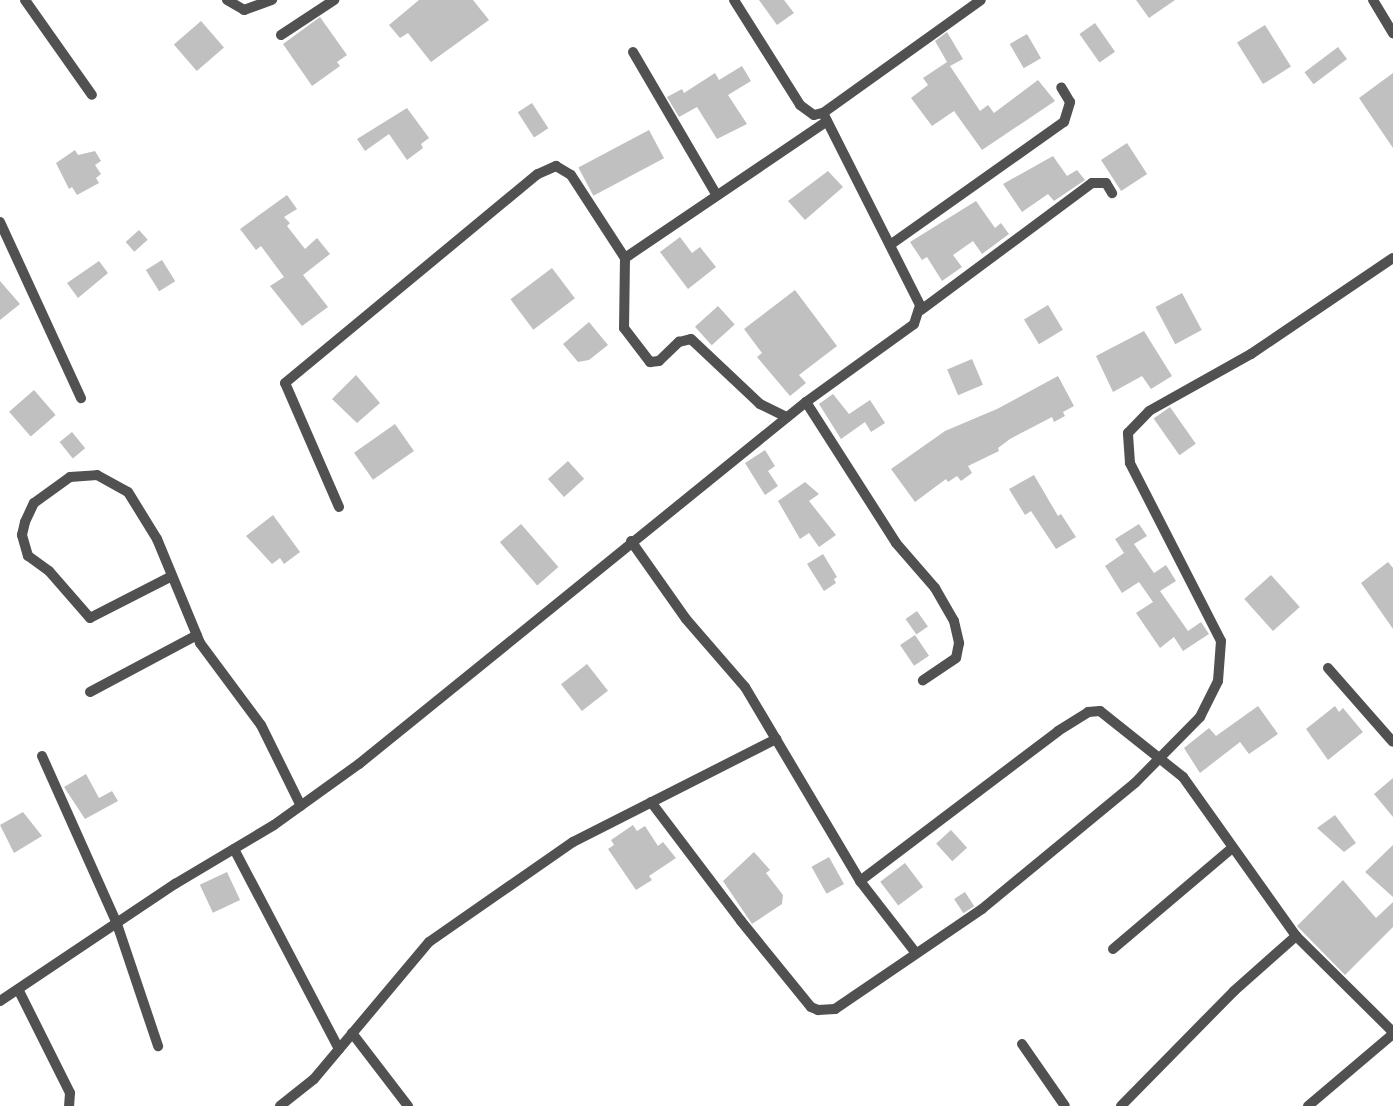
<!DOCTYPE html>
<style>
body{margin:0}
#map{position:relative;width:1393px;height:1106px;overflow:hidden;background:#fff;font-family:"Varela Round",sans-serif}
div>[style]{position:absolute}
.building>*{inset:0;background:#c0c0c0;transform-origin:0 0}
.minor>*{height:10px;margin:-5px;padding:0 5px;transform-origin:5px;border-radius:5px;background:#515151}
.tertiary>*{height:10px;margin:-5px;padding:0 5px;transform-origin:5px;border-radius:5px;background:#515151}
span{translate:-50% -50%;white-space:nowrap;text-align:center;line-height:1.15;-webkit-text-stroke:4.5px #fff;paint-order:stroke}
</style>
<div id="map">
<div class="building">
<div style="clip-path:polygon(419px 0,473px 0,489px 20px,431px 62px,408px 33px,400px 38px,389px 25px)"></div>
<div style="clip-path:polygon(759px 0,784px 0,794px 13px,777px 25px)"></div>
<div style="clip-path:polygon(1136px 0,1175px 0,1149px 18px)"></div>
<div style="clip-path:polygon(320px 17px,347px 55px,337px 62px,340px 66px,312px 86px,283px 44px)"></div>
<div style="left:201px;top:21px;width:35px;height:36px;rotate:49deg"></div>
<div style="left:1095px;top:23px;width:35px;height:19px;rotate:55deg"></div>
<div style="left:1265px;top:25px;width:49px;height:33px;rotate:58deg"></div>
<div style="clip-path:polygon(947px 32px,963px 59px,950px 66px,980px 111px,988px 105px,994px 113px,1038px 80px,1055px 101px,982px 150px,954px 111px,932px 126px,911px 98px,928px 85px,923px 78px,947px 62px,935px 41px)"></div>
<div style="left:1027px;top:34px;width:28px;height:20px;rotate:60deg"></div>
<div style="left:1338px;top:47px;width:15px;height:42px;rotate:53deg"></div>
<div style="clip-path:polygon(742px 66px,751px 81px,728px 95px,747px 124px,717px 139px,697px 107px,679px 117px,667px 97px,682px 89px,684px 93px,715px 73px,719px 80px)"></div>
<div style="clip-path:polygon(1393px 73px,1393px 148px,1359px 98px)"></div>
<div style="left:532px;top:103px;width:30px;height:17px;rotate:57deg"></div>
<div style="clip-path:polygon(407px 108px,429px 138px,421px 144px,423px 148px,407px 160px,389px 134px,365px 151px,357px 139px)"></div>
<div style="left:649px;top:130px;width:32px;height:80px;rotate:62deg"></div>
<div style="left:1127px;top:143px;width:37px;height:31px;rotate:57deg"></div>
<div style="clip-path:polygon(75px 150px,78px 155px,95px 151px,101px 161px,95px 165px,101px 174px,96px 178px,99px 183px,77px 195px,72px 187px,69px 189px,56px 163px)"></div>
<div style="clip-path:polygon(1053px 156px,1067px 176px,1077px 170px,1085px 180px,1054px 201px,1048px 194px,1022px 212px,1003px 184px)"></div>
<div style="clip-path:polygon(828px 171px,843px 187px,805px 220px,788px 201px)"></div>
<div style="clip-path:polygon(287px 195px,297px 209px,284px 217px,290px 223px,287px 226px,305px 249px,317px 238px,330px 254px,303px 275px,328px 307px,302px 326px,270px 286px,284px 277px,261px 246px,256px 250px,240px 229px)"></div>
<div style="clip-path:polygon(976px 201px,995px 228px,1001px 223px,1009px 234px,982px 254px,973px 241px,953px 255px,962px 267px,942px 281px,927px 257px,922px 260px,910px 242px)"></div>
<div style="left:139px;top:230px;width:13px;height:18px;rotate:48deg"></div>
<div style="clip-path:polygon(680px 237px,692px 253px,700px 247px,716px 267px,688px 289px,660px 252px)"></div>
<div style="left:162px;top:260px;width:25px;height:19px;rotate:58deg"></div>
<div style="clip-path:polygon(99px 261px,108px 273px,78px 298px,67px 283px)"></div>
<div style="left:552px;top:268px;width:38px;height:52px;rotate:53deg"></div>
<div style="clip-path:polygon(0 281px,20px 304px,0 320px)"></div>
<div style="clip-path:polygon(795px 290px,837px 346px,799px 375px,806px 383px,790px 396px,757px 357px,762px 353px,744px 329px)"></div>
<div style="left:1182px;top:293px;width:42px;height:30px;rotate:62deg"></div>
<div style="left:1048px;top:305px;width:29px;height:28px;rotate:59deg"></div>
<div style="left:718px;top:306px;width:25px;height:31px;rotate:48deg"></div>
<div style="clip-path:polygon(589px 322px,608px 345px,589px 360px,578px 362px,563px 344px)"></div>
<div style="clip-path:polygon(1144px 331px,1172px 376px,1151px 389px,1142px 376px,1113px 392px,1096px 356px)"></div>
<div style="left:972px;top:359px;width:28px;height:27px;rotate:67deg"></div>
<div style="clip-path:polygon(356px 375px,380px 403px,357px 423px,332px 399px)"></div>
<div style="clip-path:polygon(1058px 376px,1074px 406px,1063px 412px,1065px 416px,1054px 422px,1052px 417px,1010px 439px,998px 448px,999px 451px,968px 466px,972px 473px,961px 481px,957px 476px,948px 482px,946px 479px,915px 502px,891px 469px,945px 431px,997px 409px)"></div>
<div style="left:34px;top:390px;width:33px;height:33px;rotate:49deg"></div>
<div style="clip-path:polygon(833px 394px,849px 414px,870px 400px,885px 423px,871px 432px,865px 422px,841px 439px,819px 404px)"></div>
<div style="left:1170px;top:407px;width:45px;height:20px;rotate:55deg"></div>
<div style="left:395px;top:424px;width:33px;height:50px;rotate:55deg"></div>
<div style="left:72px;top:432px;width:21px;height:16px;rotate:51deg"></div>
<div style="clip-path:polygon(765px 450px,775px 466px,768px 471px,778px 486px,765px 495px,745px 463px)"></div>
<div style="left:568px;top:461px;width:24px;height:27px;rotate:48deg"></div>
<div style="clip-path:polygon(1034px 475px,1058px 516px,1061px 514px,1076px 537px,1056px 549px,1031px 511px,1025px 515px,1009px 489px)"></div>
<div style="clip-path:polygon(805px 482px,819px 494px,809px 501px,836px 535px,819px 547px,809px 533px,800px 539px,778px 501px)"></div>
<div style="clip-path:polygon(273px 515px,300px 552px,284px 564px,280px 558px,272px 564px,246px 536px)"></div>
<div style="left:521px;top:524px;width:57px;height:28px;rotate:49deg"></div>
<div style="clip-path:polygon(1139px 524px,1147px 536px,1134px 544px,1154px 573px,1166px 565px,1176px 581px,1160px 591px,1188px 631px,1201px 622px,1209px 634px,1183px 651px,1174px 637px,1160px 648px,1136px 613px,1153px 602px,1139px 582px,1122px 593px,1105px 566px,1124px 553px,1115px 539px)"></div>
<div style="clip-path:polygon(823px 554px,837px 577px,834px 579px,836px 583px,824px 591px,807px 564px)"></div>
<div style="clip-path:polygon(1388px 562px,1393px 568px,1393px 629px,1361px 583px)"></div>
<div style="left:1271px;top:575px;width:43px;height:36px;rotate:48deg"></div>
<div style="left:917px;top:611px;width:19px;height:14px;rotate:55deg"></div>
<div style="left:915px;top:635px;width:25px;height:18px;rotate:56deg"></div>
<div style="left:587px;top:664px;width:34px;height:33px;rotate:52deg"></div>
<div style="clip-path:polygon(1258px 706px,1278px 734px,1249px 754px,1240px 742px,1200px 773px,1184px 748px,1209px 728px,1216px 736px)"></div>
<div style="clip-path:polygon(1335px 706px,1339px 712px,1343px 708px,1363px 732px,1328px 760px,1306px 729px)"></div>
<div style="clip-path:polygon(86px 774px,99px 798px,112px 791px,118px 801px,85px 819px,64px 787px)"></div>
<div style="clip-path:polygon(1393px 778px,1393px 817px,1374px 794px)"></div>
<div style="clip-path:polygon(23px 812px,42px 836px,14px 853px,0 825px)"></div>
<div style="clip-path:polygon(1335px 815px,1356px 843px,1344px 852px,1317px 828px)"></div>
<div style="clip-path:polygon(633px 825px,637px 831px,645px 826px,658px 846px,663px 842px,676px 858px,649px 876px,652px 880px,636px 890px,608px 849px,614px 845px,611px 840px)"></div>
<div style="left:951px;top:830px;width:24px;height:20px;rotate:48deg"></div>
<div style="clip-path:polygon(1393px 845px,1393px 897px,1365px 872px)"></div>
<div style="clip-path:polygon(754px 852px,770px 870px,766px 873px,783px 895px,782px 904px,752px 924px,723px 881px)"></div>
<div style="left:829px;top:857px;width:31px;height:20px;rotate:61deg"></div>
<div style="left:905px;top:863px;width:30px;height:31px;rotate:53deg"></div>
<div style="left:227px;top:872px;width:31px;height:30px;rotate:65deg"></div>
<div style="clip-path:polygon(1343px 880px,1376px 918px,1393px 902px,1393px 927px,1345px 975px,1297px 926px)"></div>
<div style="left:965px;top:892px;width:17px;height:13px;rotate:57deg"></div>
</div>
<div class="minor">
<div style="left:25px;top:0;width:116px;rotate:54.8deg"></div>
<div style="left:227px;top:0;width:20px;rotate:30deg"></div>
<div style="left:244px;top:10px;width:30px;rotate:-20deg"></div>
<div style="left:734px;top:0;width:124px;rotate:57.8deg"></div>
<div style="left:800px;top:105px;width:17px;rotate:36deg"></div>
<div style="left:814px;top:115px;width:9px;rotate:-13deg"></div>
<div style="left:823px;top:113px;width:194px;rotate:-35.6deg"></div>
<div style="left:281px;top:35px;width:64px;rotate:-33.4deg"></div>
<div style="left:633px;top:52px;width:164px;rotate:59.7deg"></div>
<div style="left:0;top:222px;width:194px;rotate:65.3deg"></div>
<div style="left:890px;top:245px;width:213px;rotate:-35.3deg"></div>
<div style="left:1064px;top:122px;width:21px;rotate:-73deg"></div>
<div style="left:1070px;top:102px;width:17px;rotate:-121deg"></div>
<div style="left:625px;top:258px;width:70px;rotate:90.8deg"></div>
<div style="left:624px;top:328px;width:43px;rotate:52.6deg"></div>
<div style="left:650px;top:362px;width:9px;rotate:-6deg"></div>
<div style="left:659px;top:361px;width:28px;rotate:-44deg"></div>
<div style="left:679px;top:342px;width:12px;rotate:-14deg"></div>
<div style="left:691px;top:339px;width:95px;rotate:43.3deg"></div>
<div style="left:760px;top:404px;width:30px;rotate:26deg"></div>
<div style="left:921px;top:310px;width:213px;rotate:-36.6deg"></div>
<div style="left:1092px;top:183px;width:14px"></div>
<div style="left:1106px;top:183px;width:12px;rotate:59deg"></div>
<div style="left:806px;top:402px;width:167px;rotate:57.4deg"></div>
<div style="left:896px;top:543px;width:60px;rotate:49.1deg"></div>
<div style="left:935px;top:588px;width:38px;rotate:60deg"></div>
<div style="left:954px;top:621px;width:23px;rotate:77deg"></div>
<div style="left:959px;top:643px;width:15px;rotate:101deg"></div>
<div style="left:956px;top:658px;width:40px;rotate:146deg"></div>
<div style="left:339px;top:507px;width:135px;rotate:-113.5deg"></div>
<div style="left:285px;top:383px;width:328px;rotate:-39.6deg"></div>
<div style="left:538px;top:174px;width:20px;rotate:-24deg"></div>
<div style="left:556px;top:166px;width:17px;rotate:31deg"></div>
<div style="left:571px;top:175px;width:99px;rotate:57deg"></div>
<div style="left:625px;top:258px;width:244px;rotate:-34.1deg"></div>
<div style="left:631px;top:541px;width:95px;rotate:54.8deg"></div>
<div style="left:686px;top:619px;width:90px;rotate:49.1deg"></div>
<div style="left:745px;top:687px;width:226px;rotate:59.3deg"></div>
<div style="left:860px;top:881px;width:90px;rotate:52.2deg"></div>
<div style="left:172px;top:576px;width:92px;rotate:152.9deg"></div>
<div style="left:90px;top:618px;width:62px;rotate:-131.1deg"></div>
<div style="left:49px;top:571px;width:26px;rotate:-144deg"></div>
<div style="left:28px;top:556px;width:22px;rotate:-106deg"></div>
<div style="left:22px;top:535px;width:13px;rotate:-77deg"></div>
<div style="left:25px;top:522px;width:21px;rotate:-65deg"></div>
<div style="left:34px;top:503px;width:44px;rotate:-35.8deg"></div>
<div style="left:70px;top:477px;width:27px;rotate:-4deg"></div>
<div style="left:97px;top:475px;width:35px;rotate:29deg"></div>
<div style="left:128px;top:492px;width:55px;rotate:58.3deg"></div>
<div style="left:157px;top:539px;width:113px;rotate:67.5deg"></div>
<div style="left:200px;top:643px;width:102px;rotate:53.4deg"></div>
<div style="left:261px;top:725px;width:90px;rotate:63.7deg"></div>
<div style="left:1328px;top:668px;width:98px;rotate:48.7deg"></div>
<div style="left:90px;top:692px;width:121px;rotate:-28deg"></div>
<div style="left:42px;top:756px;width:184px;rotate:65.9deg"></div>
<div style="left:117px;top:924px;width:129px;rotate:71.4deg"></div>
<div style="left:651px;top:802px;width:149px;rotate:52.9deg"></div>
<div style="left:741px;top:921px;width:111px;rotate:50.9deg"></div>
<div style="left:811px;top:1007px;width:8px;rotate:23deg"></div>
<div style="left:818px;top:1010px;width:17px;rotate:-3deg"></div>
<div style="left:835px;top:1009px;width:178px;rotate:-34.2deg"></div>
<div style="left:982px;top:909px;width:198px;rotate:-39.5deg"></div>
<div style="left:1135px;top:783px;width:93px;rotate:-45.4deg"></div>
<div style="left:1200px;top:717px;width:40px;rotate:-63.4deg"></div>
<div style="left:1218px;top:681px;width:40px;rotate:-85.7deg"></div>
<div style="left:1221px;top:641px;width:200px;rotate:-117.1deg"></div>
<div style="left:1130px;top:463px;width:30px;rotate:-94deg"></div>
<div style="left:1128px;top:433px;width:30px;rotate:-46deg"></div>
<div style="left:1149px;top:411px;width:117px;rotate:-29.2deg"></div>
<div style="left:1251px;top:354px;width:171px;rotate:-34.1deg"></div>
<div style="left:234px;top:849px;width:226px;rotate:62.3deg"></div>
<div style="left:860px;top:881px;width:248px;rotate:-37.1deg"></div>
<div style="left:1058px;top:731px;width:36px;rotate:-32deg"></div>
<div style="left:1088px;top:712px;width:12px;rotate:-5deg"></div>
<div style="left:1100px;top:711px;width:106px;rotate:38.5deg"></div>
<div style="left:1183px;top:777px;width:195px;rotate:54.6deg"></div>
<div style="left:1296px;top:936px;width:136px;rotate:44.7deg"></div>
<div style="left:1113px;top:949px;width:156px;rotate:-40.3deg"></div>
<div style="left:19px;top:991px;width:114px;rotate:63.4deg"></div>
<div style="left:70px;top:1093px;width:13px;rotate:94deg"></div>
<div style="left:0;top:1001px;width:211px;rotate:-33.8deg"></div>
<div style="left:175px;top:884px;width:115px;rotate:-30.8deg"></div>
<div style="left:274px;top:825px;width:105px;rotate:-35.7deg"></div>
<div style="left:359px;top:764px;width:575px;rotate:-39deg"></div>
<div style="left:806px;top:402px;width:133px;rotate:-35.8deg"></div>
<div style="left:914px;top:324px;width:20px;rotate:-72deg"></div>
<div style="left:920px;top:305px;width:215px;rotate:-116.8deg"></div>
<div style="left:352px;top:1033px;width:92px;rotate:52.5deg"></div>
<div style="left:1022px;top:1044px;width:75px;rotate:55.3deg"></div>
<div style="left:280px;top:1106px;width:43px;rotate:-38.5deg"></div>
<div style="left:314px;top:1079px;width:179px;rotate:-50deg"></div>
<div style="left:429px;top:942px;width:175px;rotate:-34.8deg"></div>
<div style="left:573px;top:842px;width:228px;rotate:-26.9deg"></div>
<div style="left:1121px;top:1106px;width:161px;rotate:-45.5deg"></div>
<div style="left:1234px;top:991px;width:83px;rotate:-41.6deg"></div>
<div style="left:1308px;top:1106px;width:111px;rotate:-40.3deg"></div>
</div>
<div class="tertiary">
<div style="left:1373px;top:0;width:39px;rotate:59deg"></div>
</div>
</div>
